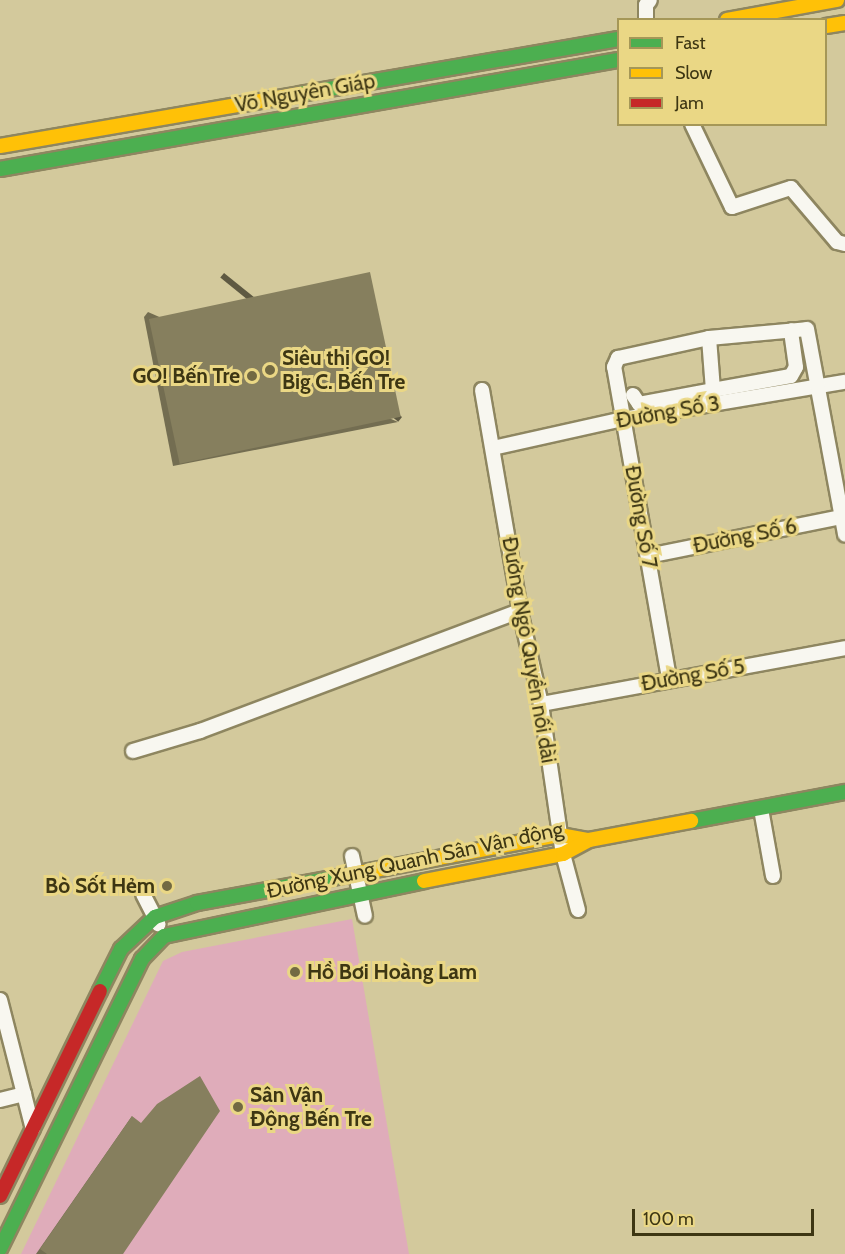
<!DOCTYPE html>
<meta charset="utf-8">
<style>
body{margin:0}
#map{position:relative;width:845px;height:1254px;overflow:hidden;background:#d3c99c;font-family:Cabin,sans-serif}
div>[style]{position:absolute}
.green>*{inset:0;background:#dfacba}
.roads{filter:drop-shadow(2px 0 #8e8660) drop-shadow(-2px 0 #8e8660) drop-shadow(0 2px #8e8660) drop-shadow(0 -2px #8e8660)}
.street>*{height:14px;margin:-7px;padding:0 7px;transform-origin:7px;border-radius:7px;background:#f8f7f0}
.fast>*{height:14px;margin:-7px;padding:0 7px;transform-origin:7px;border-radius:7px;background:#4caf50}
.slow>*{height:14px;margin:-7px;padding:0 7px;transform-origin:7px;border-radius:7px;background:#ffc107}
.jam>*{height:14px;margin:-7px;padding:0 7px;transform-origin:7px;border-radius:7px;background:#c62828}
.wall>*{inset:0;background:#736d51}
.shaded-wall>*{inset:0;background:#5e5942;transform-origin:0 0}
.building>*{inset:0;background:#867f5e;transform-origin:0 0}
.dots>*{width:16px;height:16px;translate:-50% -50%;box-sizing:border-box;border:3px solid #ead785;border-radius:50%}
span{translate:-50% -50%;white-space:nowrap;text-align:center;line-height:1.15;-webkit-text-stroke:6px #ead785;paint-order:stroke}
.street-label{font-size:21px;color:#3d3613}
.poi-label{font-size:21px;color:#3d3613;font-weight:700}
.left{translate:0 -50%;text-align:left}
.right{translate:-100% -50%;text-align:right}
.legend{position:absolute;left:617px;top:18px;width:210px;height:108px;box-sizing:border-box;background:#ead785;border:2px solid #a59757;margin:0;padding:8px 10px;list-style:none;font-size:18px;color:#3d3613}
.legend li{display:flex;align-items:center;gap:12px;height:30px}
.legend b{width:30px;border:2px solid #a59757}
.scale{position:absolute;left:632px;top:1209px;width:182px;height:27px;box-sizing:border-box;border:3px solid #3d3613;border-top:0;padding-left:8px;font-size:18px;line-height:21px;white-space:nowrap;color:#3d3613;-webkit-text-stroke:4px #ead785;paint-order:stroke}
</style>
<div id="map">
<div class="green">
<div style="clip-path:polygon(352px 919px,409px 1254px,21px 1254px,163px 961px,182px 952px)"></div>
</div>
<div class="roads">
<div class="street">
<div style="left:646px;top:20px;width:15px;rotate:-90deg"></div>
<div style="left:646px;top:5px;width:6px;rotate:-51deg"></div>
<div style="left:692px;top:124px;width:92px;rotate:64.3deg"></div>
<div style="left:732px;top:207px;width:62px;rotate:-17.9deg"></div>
<div style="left:791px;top:188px;width:71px;rotate:49.6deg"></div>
<div style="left:837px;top:242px;width:8px;rotate:14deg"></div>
<div style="left:709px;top:338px;width:52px;rotate:85.6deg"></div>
<div style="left:713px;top:390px;width:79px;rotate:-10.2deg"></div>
<div style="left:791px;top:376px;width:10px;rotate:-61deg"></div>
<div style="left:796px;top:367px;width:37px;rotate:-98deg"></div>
<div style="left:482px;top:390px;width:224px;rotate:80.2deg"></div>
<div style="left:520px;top:611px;width:95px;rotate:77.3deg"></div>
<div style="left:541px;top:704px;width:152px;rotate:81.7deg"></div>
<div style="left:563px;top:854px;width:58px;rotate:75deg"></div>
<div style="left:633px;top:395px;width:11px;rotate:56deg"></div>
<div style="left:639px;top:404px;width:75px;rotate:-10.7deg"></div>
<div style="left:493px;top:448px;width:133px;rotate:-12.6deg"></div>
<div style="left:623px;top:419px;width:225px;rotate:-9.5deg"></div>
<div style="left:648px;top:556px;width:197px;rotate:-11.4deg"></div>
<div style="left:669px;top:678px;width:316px;rotate:-100deg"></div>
<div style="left:614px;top:367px;width:10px;rotate:-66deg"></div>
<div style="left:618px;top:358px;width:93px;rotate:-12.4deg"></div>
<div style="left:709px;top:338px;width:98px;rotate:-5.2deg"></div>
<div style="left:807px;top:329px;width:209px;rotate:79.5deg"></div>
<div style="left:541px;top:704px;width:309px;rotate:-10.4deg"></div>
<div style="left:133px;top:751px;width:70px;rotate:-16.6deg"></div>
<div style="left:200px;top:731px;width:342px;rotate:-20.6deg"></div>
<div style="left:761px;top:809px;width:68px;rotate:79.8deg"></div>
<div style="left:352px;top:856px;width:61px;rotate:77.8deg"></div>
<div style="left:143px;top:894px;width:34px;rotate:63deg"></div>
<div style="left:0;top:1000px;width:133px;rotate:75.7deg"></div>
<div style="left:0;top:1100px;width:25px;rotate:-14deg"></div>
</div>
<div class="fast">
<div style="left:300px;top:94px;width:323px;rotate:-9.8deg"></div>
<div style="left:0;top:169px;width:628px;rotate:-10deg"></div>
<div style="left:691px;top:821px;width:157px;rotate:-10.7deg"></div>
<div style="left:100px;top:991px;width:47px;rotate:-63.4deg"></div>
<div style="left:121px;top:949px;width:47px;rotate:-43.3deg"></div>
<div style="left:155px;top:917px;width:44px;rotate:-18.4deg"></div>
<div style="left:197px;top:903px;width:148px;rotate:-10.5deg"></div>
<div style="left:0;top:1249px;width:323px;rotate:-63.9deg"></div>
<div style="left:142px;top:959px;width:32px;rotate:-46deg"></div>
<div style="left:164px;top:936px;width:266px;rotate:-11.9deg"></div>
</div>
<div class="slow">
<div style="left:727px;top:20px;width:112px;rotate:-10.3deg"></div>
<div style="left:826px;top:26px;width:19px;rotate:-9deg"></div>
<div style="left:0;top:146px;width:304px;rotate:-9.8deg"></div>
<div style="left:343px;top:876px;width:221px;rotate:-10.7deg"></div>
<div style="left:560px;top:835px;width:29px;rotate:10deg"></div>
<div style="left:424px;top:881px;width:142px;rotate:-11deg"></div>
<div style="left:563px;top:854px;width:30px;rotate:-28deg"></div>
<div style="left:589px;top:840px;width:104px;rotate:-10.6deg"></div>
</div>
<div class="jam">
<div style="left:0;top:1196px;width:228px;rotate:-64deg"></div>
</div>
</div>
<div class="wall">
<div style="clip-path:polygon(148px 312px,398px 422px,173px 466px,144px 317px)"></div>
<div style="clip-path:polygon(132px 1116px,123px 1254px,36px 1254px)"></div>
</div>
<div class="shaded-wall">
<div style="left:402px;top:417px;width:6px;height:229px;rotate:129deg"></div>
</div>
<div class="building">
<div style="left:370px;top:272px;width:148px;height:226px;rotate:78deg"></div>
<div style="clip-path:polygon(200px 1076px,220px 1111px,123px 1254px,47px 1254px,40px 1249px,132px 1116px,141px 1123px,157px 1104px)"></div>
</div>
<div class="dots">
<div style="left:270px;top:370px;background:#726943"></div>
<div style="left:252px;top:376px;background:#726943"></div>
<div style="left:167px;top:886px;background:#726943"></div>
<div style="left:295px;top:972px;background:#726943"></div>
<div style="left:238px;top:1107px;background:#726943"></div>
</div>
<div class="street-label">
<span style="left:305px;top:93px;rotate:-10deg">Võ Nguyên Giáp</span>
<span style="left:668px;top:412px;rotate:-10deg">Đường Số 3</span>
<span style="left:641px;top:517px;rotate:80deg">Đường Số 7</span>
<span style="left:745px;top:536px;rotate:-11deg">Đường Số 6</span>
<span style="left:529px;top:650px;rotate:80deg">Đường Ngô Quyền nối dài</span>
<span style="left:693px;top:675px;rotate:-10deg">Đường Số 5</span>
<span style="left:415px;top:860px;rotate:-12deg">Đường Xung Quanh Sân Vận động</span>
</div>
<div class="poi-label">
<span class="left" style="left:282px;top:370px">Siêu thị GO!<br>Big C. Bến Tre</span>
<span class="right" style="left:240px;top:376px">GO! Bến Tre</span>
<span class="right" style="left:155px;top:886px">Bò Sốt Hẻm</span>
<span class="left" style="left:307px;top:972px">Hồ Bơi Hoàng Lam</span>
<span class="left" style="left:250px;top:1107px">Sân Vận<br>Động Bến Tre</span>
</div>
<ul class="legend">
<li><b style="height:8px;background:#4caf50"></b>Fast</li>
<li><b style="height:8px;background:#ffc107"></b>Slow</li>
<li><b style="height:8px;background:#c62828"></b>Jam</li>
</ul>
<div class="scale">100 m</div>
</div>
